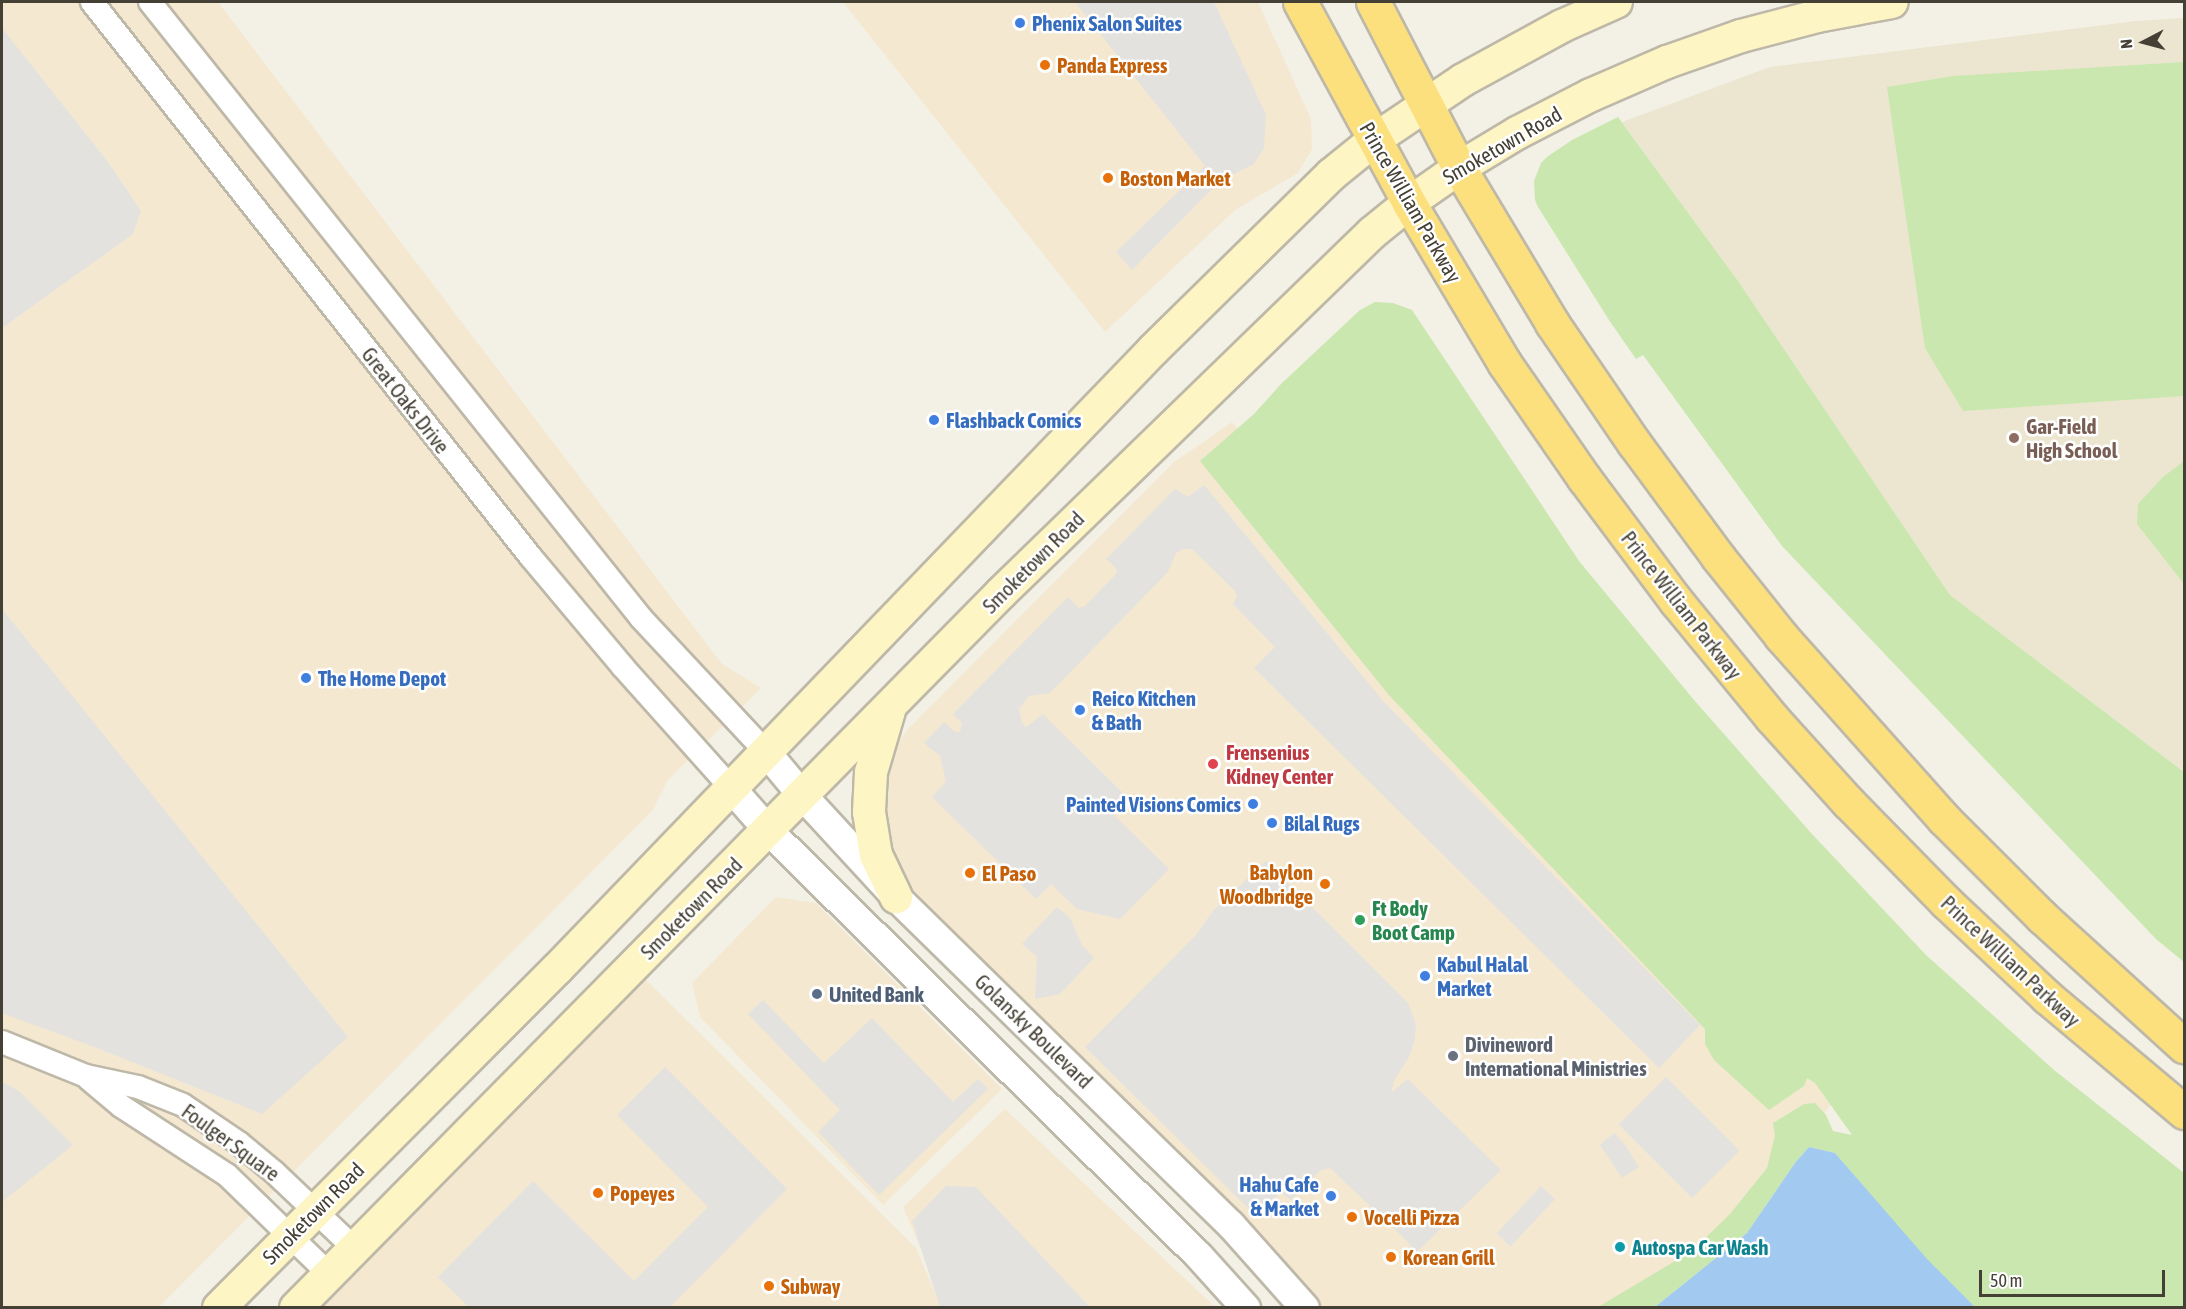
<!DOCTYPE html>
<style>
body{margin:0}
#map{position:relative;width:2186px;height:1309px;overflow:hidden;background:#f3f0e6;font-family:"Asap Condensed",sans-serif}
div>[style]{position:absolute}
.commercial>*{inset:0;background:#f4e8d1}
.education>*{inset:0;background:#ece6d0}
.green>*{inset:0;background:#c9e7af}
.parking>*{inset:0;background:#e3e2de;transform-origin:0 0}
.water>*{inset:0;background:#a2c9ef}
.roads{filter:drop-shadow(2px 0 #beb8a8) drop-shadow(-2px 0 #beb8a8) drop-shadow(0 2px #beb8a8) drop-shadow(0 -2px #beb8a8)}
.minor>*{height:22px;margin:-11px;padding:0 11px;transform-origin:11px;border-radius:11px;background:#fff}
.tertiary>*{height:28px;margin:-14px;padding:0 14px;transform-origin:14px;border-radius:14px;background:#fff}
.secondary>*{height:32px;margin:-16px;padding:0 16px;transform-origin:16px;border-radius:16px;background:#fef5c5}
.trunk>*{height:33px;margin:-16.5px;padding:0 16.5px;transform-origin:16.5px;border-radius:16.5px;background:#fce07e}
.dots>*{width:16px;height:16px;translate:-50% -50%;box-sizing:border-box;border:3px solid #fff;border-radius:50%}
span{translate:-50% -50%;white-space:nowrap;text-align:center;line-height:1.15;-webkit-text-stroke:5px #fff;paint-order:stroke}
.shop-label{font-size:21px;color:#366cbe;font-weight:700}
.left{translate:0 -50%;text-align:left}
.right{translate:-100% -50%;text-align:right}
.food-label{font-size:21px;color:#c56008;font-weight:700}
.street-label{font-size:21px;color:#454035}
.education-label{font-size:21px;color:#785e54;font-weight:700}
.health-label{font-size:21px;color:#be3a42;font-weight:700}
.leisure-label{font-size:21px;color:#27864d;font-weight:700}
.service-label{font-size:21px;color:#4e5e75;font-weight:700}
.worship-label{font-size:21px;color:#5b616d;font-weight:700}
.culture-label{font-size:21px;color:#0d838f;font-weight:700}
.frame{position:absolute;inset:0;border:3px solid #454035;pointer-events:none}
.north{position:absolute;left:2114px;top:12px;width:60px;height:60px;-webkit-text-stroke:4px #fff;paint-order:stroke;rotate:264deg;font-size:16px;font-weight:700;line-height:24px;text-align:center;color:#454035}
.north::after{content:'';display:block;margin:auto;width:21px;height:27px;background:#454035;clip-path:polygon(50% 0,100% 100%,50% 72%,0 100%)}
.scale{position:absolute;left:1979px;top:1270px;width:186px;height:27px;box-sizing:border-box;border:3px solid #454035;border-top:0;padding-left:8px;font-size:18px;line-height:21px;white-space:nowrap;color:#454035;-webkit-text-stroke:4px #fff;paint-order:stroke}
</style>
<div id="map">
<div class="commercial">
<div style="clip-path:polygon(2px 2px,218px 2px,722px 664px,761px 688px,667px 781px,652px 811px,159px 1307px,2px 1308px)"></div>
<div style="clip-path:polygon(843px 2px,1258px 2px,1311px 119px,1312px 149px,1298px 173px,1235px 210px,1105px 332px)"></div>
<div style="clip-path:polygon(1232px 422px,1534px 785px,1873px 1052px,1730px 1231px,1626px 1307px,1320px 1307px,1288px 1268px,916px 898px,897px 874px,877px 795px,894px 747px,909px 728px,1173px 463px)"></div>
<div style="clip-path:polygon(776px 897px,816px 903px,1002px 1089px,883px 1205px,700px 1017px,692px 983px)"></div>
<div style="clip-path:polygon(633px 967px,916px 1248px,941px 1307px,295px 1308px)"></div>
<div style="clip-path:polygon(1005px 1109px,1215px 1307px,946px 1307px,903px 1207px)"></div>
</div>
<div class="education">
<div style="clip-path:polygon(2184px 18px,2184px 772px,1950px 595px,1738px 281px,1622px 122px,1770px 67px,2136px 21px)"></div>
</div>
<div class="green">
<div style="clip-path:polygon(2184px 62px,2184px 396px,1963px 411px,1925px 348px,1887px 87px,1953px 76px)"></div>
<div style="clip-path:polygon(1618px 117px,1738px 281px,1950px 595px,2184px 772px,2184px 962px,2156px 939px,1782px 546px,1643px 355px,1636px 359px,1609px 320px,1538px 207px,1535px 200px,1534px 181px,1541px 163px,1547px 157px,1572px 140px)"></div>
<div style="clip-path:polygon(1375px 302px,1393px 303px,1412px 310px,1579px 561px,1694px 700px,1812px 834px,1926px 955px,2054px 1070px,2184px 1173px,2184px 1307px,1975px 1307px,1926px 1259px,1835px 1153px,1809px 1147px,1795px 1163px,1747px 1233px,1655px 1307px,1598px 1307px,1692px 1251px,1730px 1214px,1767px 1168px,1775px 1135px,1773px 1123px,1804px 1104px,1815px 1103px,1826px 1115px,1833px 1131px,1852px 1135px,1815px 1083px,1807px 1078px,1804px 1086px,1769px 1110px,1714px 1060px,1705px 1044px,1705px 1029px,1388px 694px,1200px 461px,1254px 414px,1281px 384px,1360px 310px)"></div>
<div style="clip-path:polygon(2184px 461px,2184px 584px,2137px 524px,2138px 504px,2163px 477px)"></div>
</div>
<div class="parking">
<div style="clip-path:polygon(1075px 2px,1214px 2px,1266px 115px,1264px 148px,1254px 164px,1220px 181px,1132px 270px,1116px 252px,1205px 166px)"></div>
<div style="clip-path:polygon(2px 28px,108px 162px,141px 211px,133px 234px,2px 328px)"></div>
<div style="clip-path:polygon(1204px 485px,1385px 703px,1700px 1025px,1659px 1068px,1254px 668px,1275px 647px,1233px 604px,1237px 597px,1235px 591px,1192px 549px,1183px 549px,1176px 553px,1168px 572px,1050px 693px,1029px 696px,1019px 709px,1022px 722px,1026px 727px,1043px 714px,1126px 796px,1111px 812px,1169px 869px,1120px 919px,1077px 909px,1051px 884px,1036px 899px,932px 797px,946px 782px,940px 756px,924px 743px,944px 722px,955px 732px,960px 732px,962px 723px,953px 714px,1068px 597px,1079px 608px,1085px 606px,1117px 573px,1116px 568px,1106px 559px,1175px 489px,1188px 497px)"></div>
<div style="clip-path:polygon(2px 609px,348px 1037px,262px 1114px,97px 1048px,2px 1013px)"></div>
<div style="clip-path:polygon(1266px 861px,1408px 1003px,1416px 1024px,1415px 1039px,1409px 1057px,1394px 1081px,1391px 1093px,1408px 1079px,1501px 1170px,1414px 1255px,1409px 1243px,1330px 1168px,1321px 1170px,1291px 1200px,1281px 1192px,1256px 1216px,1085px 1047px,1195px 936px,1213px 911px)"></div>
<div style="clip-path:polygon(1057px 907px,1070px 918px,1082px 945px,1094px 958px,1060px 994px,1035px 999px,1037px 957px,1022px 944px)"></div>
<div style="clip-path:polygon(763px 1000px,824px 1063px,872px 1018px,953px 1102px,978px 1079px,988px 1089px,879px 1195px,818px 1132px,840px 1110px,748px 1014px)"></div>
<div style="clip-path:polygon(665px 1067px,787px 1189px,670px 1307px,469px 1307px,438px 1277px,533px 1181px,634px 1281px,708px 1207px,617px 1115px)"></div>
<div style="left:1666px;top:1077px;width:104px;height:67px;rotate:45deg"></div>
<div style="clip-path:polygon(2px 1082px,19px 1091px,73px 1145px,2px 1202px)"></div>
<div style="clip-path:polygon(1614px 1133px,1626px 1146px,1639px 1167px,1622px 1178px,1600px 1145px)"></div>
<div style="clip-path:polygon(946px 1186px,976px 1187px,1090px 1307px,940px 1307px,912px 1221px)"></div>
<div style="left:1541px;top:1186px;width:19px;height:65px;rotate:43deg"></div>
</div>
<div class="water">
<div style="clip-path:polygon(1809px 1147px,1835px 1153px,1927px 1259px,1975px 1307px,1655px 1307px,1747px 1233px,1795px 1163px)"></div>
</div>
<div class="roads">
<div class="minor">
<div style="left:92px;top:2px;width:706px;rotate:51.67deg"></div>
<div style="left:530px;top:556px;width:145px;rotate:50deg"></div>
<div style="left:623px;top:667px;width:162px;rotate:48.2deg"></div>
<div style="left:150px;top:2px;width:788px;rotate:51.44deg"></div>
<div style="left:641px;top:618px;width:183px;rotate:47deg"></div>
<div style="left:2px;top:1042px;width:91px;rotate:22deg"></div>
<div style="left:86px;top:1076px;width:53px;rotate:11.9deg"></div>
<div style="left:138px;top:1087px;width:48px;rotate:21.8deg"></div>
<div style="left:183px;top:1105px;width:68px;rotate:34.2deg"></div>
<div style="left:239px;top:1143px;width:45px;rotate:39.6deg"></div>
<div style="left:274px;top:1172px;width:110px;rotate:43.5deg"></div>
<div style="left:89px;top:1079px;width:42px;rotate:40.2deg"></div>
<div style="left:121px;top:1106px;width:126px;rotate:33.1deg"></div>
<div style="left:227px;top:1175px;width:142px;rotate:44.1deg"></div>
</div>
<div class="tertiary">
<div style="left:766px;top:752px;width:56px;rotate:50.1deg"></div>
<div style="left:802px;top:795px;width:139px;rotate:47.3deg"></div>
<div style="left:896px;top:897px;width:469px;rotate:44.4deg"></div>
<div style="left:1231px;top:1225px;width:111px;rotate:48.3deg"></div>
<div style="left:731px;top:788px;width:56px;rotate:48.6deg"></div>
<div style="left:768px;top:830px;width:606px;rotate:44.67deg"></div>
<div style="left:1199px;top:1256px;width:70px;rotate:47.9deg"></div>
</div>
<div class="secondary">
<div style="left:889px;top:711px;width:64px;rotate:106.4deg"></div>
<div style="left:871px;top:772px;width:40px;rotate:92.9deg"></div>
<div style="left:869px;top:812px;width:44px;rotate:80.8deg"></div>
<div style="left:876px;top:855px;width:47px;rotate:64.5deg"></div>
<div style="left:219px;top:1308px;width:479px;rotate:-45.1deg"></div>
<div style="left:557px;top:969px;width:859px;rotate:-46.08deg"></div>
<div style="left:1153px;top:350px;width:250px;rotate:-44.5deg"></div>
<div style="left:1331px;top:175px;width:55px;rotate:-39.1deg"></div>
<div style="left:1374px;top:140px;width:107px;rotate:-34deg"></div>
<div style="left:1463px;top:80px;width:113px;rotate:-28.6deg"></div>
<div style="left:1562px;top:26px;width:59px;rotate:-24deg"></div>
<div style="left:296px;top:1308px;width:1004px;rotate:-45.4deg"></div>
<div style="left:1001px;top:593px;width:517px;rotate:-44.14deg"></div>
<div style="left:1372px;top:233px;width:48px;rotate:-39deg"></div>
<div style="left:1409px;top:203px;width:61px;rotate:-35deg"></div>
<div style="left:1459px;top:168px;width:68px;rotate:-31.1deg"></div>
<div style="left:1517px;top:133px;width:83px;rotate:-27.2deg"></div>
<div style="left:1591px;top:95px;width:83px;rotate:-23.5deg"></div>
<div style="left:1667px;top:62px;width:78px;rotate:-19.4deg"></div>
<div style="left:1741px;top:36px;width:79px;rotate:-14.7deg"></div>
<div style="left:1817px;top:16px;width:76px;rotate:-10.6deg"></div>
</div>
<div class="trunk">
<div style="left:1300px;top:2px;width:229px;rotate:61.5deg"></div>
<div style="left:1409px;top:203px;width:187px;rotate:59.2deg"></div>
<div style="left:1505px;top:364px;width:139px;rotate:55.3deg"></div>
<div style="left:1584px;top:478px;width:154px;rotate:53.2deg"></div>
<div style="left:1676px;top:601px;width:151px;rotate:50.6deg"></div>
<div style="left:1772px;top:718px;width:113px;rotate:47.9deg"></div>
<div style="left:1848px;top:802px;width:140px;rotate:45.6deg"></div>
<div style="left:1946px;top:902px;width:139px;rotate:43.2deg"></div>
<div style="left:2047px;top:997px;width:179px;rotate:40deg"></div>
<div style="left:1373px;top:2px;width:187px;rotate:62.6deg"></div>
<div style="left:1459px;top:168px;width:181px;rotate:59deg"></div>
<div style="left:1552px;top:323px;width:145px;rotate:55.7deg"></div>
<div style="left:1634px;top:443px;width:142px;rotate:53.6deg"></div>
<div style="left:1718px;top:557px;width:101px;rotate:51.4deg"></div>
<div style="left:1781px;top:636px;width:245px;rotate:48.3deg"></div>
<div style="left:1944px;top:819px;width:139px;rotate:45deg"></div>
<div style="left:2042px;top:917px;width:192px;rotate:42.3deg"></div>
</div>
</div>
<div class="dots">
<div style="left:1020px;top:23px;background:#3f7fe0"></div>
<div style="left:1045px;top:65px;background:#e8710a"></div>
<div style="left:1108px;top:178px;background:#e8710a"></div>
<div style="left:934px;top:420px;background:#3f7fe0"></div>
<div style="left:2014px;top:438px;background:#8d6e63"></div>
<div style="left:306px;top:678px;background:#3f7fe0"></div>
<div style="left:1080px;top:710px;background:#3f7fe0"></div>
<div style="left:1213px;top:764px;background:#e0444e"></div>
<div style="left:1253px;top:804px;background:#3f7fe0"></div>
<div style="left:1272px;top:823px;background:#3f7fe0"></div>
<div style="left:970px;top:873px;background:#e8710a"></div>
<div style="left:1325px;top:884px;background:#e8710a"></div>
<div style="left:1360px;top:920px;background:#2e9e5b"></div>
<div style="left:1425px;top:976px;background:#3f7fe0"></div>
<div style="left:817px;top:994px;background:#5c6f8a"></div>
<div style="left:1453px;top:1056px;background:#6b7280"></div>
<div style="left:598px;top:1193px;background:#e8710a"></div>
<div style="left:1331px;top:1196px;background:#3f7fe0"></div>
<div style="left:1352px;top:1217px;background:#e8710a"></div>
<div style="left:1620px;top:1247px;background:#0f9aa8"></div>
<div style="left:1391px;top:1257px;background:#e8710a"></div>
<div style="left:769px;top:1286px;background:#e8710a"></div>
</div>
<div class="shop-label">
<span class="left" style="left:1032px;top:23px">Phenix Salon Suites</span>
<span class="left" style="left:946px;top:420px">Flashback Comics</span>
<span class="left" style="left:318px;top:678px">The Home Depot</span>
<span class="left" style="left:1092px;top:710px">Reico Kitchen<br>&amp; Bath</span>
<span class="right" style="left:1241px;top:804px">Painted Visions Comics</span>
<span class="left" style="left:1284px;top:823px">Bilal Rugs</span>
<span class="left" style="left:1437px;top:976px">Kabul Halal<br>Market</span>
<span class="right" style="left:1319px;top:1196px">Hahu Cafe<br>&amp; Market</span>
</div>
<div class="food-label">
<span class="left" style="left:1057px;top:65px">Panda Express</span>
<span class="left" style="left:1120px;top:178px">Boston Market</span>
<span class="right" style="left:1313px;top:884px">Babylon<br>Woodbridge</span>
<span class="left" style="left:982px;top:873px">El Paso</span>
<span class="left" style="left:610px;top:1193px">Popeyes</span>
<span class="left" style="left:1364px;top:1217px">Vocelli Pizza</span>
<span class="left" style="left:1403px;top:1257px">Korean Grill</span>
<span class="left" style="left:781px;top:1286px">Subway</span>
</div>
<div class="street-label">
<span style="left:1502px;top:145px;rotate:-30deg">Smoketown Road</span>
<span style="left:1411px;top:202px;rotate:60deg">Prince William Parkway</span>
<span style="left:406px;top:400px;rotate:52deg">Great Oaks Drive</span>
<span style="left:1033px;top:562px;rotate:-45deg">Smoketown Road</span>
<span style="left:1682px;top:605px;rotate:52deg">Prince William Parkway</span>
<span style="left:691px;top:908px;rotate:-45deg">Smoketown Road</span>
<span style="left:2011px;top:961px;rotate:43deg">Prince William Parkway</span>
<span style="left:1034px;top:1031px;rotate:44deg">Golansky Boulevard</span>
<span style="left:231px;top:1142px;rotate:36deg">Foulger Square</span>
<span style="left:313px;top:1213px;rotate:-45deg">Smoketown Road</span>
</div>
<div class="education-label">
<span class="left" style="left:2026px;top:438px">Gar-Field<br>High School</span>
</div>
<div class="health-label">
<span class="left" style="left:1226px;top:764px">Frensenius<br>Kidney Center</span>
</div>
<div class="leisure-label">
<span class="left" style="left:1372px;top:920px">Ft Body<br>Boot Camp</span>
</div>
<div class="service-label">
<span class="left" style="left:829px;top:994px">United Bank</span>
</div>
<div class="worship-label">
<span class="left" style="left:1465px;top:1056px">Divineword<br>International Ministries</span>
</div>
<div class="culture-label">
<span class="left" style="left:1632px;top:1247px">Autospa Car Wash</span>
</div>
<div class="frame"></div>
<div class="north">N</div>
<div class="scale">50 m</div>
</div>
